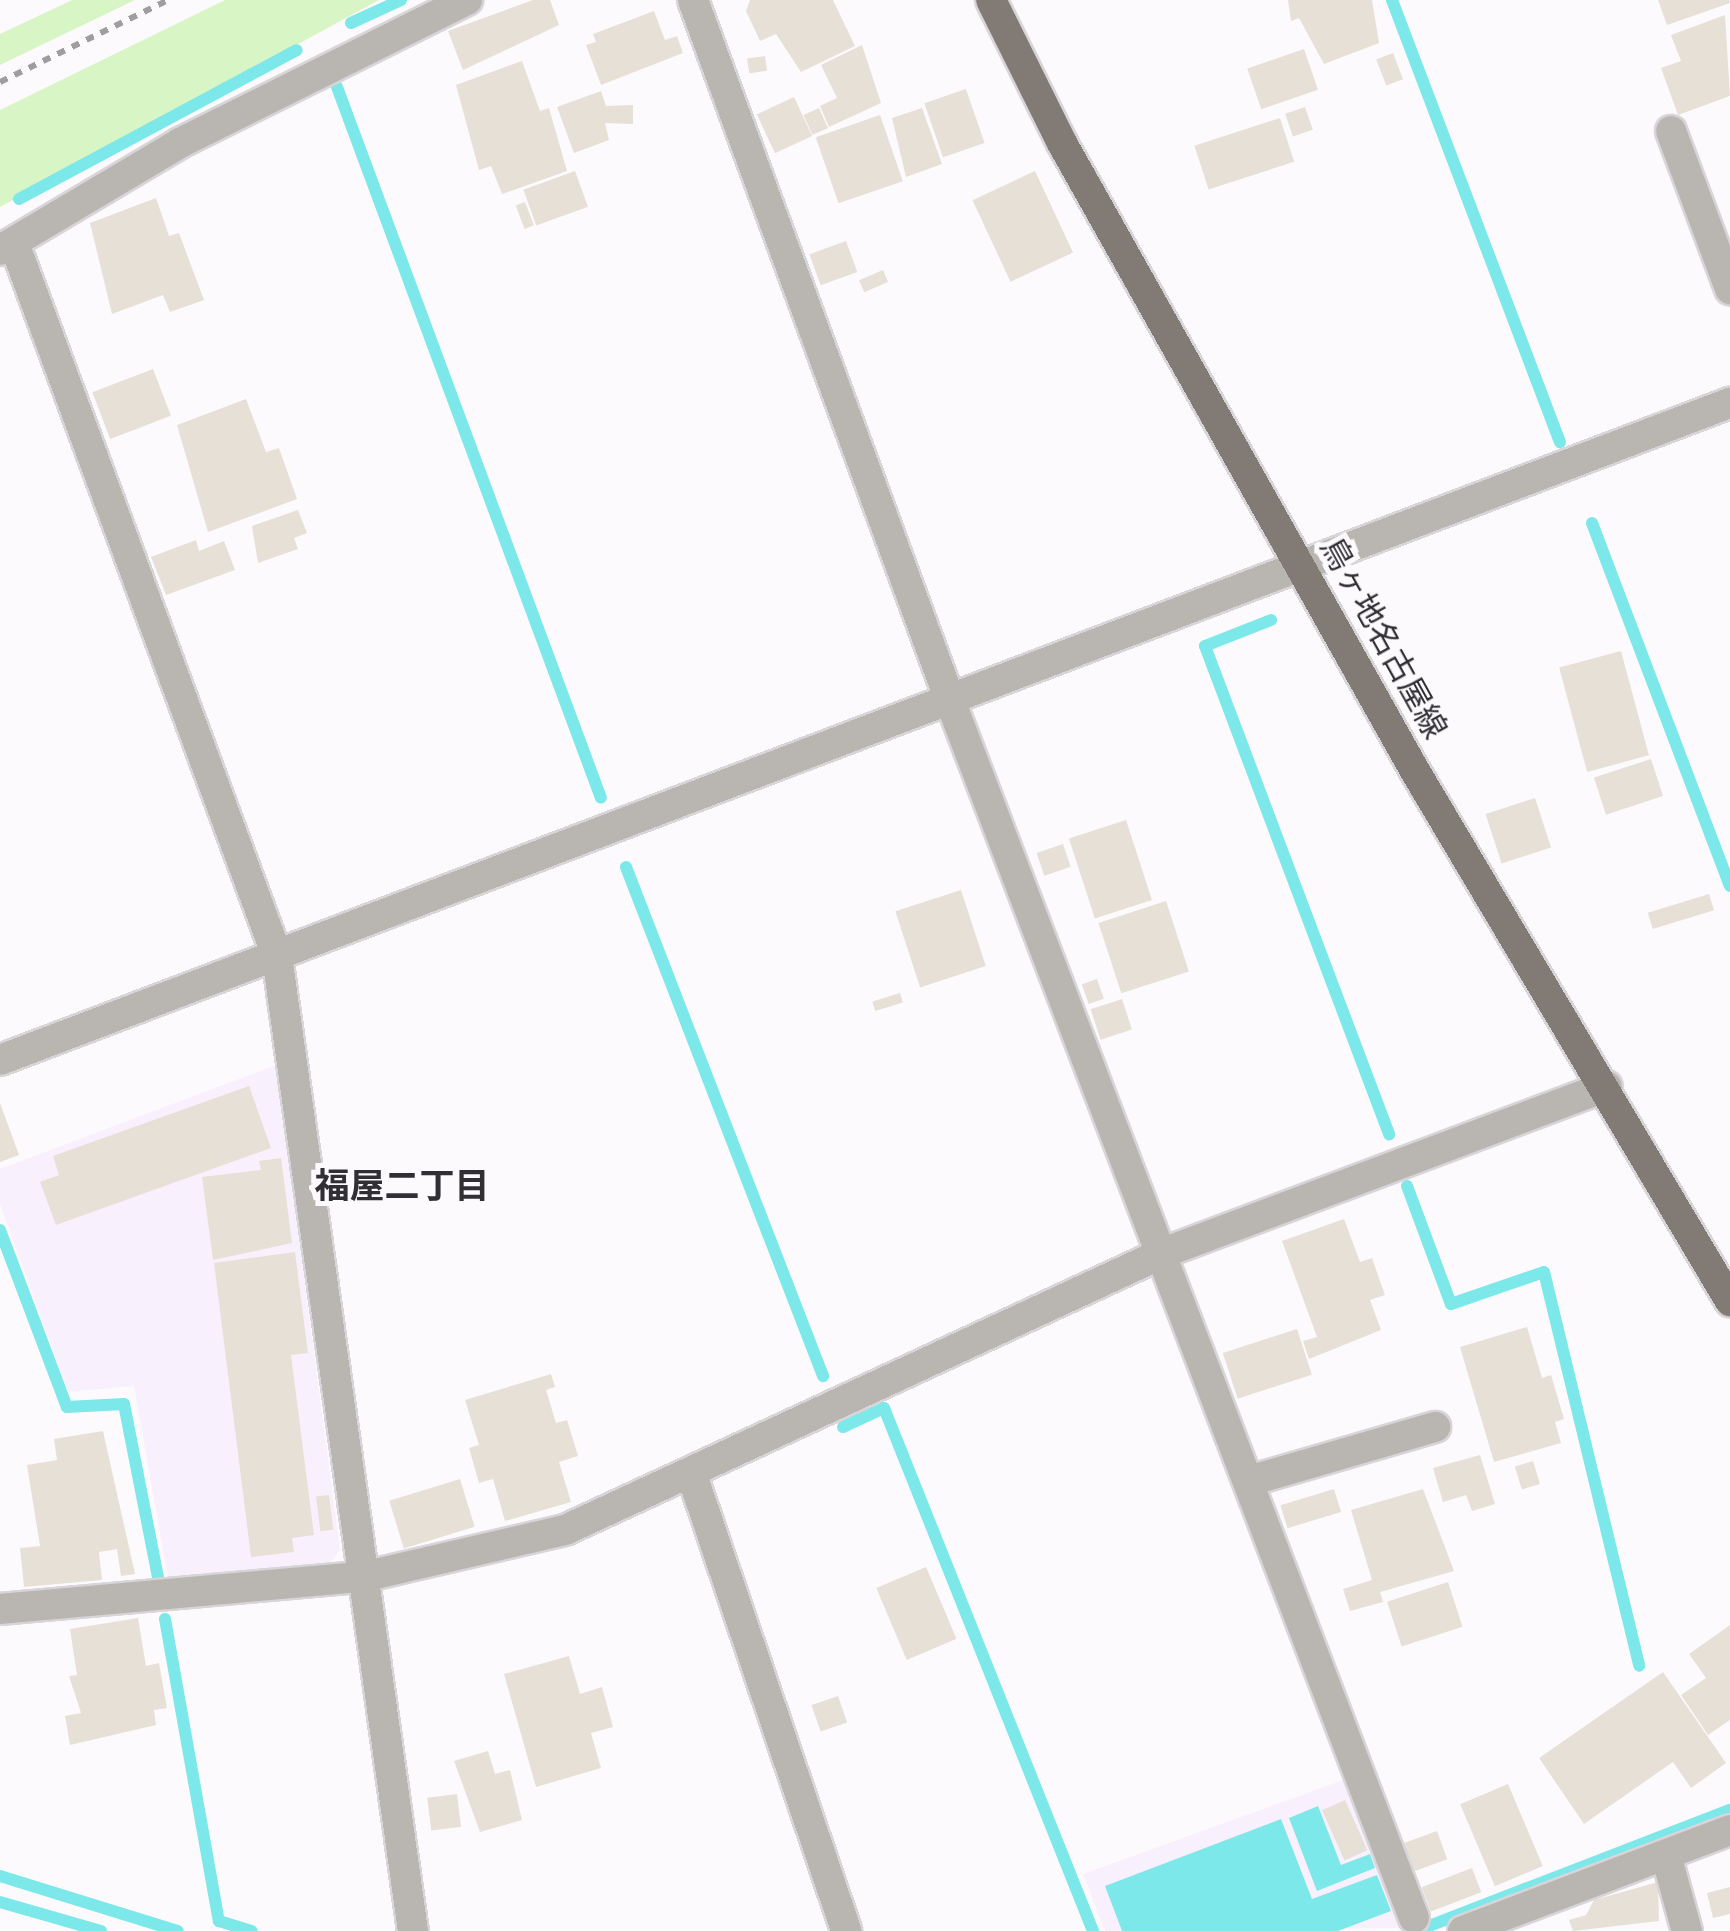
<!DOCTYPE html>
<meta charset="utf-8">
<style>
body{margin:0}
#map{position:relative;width:1730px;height:1931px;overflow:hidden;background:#fdfafe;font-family:Spectral,"Noto Sans JP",serif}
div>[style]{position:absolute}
.built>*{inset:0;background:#f9f0fd}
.green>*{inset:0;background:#d8f6c5}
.water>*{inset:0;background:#7de8e9}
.stream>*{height:12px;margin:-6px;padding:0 6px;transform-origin:6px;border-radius:6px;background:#7de8e9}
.building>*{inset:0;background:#e7e0d6;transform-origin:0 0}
.path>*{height:6px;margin-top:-3px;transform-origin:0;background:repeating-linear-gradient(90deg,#a09da1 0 8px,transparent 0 16px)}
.roads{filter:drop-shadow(2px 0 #d8d5d9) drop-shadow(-2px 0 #d8d5d9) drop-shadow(0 2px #d8d5d9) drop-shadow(0 -2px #d8d5d9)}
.minor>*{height:30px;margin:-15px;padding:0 15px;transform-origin:15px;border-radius:15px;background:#b9b5b1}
.major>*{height:30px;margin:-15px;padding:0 15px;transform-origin:15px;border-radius:15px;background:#827a75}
span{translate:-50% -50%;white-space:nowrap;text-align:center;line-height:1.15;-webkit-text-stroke:10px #fdfafe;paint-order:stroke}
.street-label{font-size:32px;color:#312f33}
.neighbourhood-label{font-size:35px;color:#312f33;font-weight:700}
</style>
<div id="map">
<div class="built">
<div style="clip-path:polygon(276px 1065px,340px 1550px,328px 1565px,168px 1579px,134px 1386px,68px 1392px,0 1204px,0 1169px)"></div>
<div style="clip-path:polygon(1343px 1780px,1401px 1928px,1105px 1931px,1083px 1874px)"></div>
</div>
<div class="green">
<div style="clip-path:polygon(72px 0,135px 0,0 65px,0 34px)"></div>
<div style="clip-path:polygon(225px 0,379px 0,0 207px,0 110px)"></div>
</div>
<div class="water">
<div style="clip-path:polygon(1318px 1806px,1341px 1865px,1370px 1854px,1375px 1868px,1317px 1891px,1289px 1818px)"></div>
<div style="clip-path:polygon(1281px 1819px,1312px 1899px,1377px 1875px,1391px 1911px,1338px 1931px,1122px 1931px,1105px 1886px)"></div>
</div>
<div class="stream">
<div style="left:1392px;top:0;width:473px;rotate:69.2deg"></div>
<div style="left:351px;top:23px;width:55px;rotate:-24.7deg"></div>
<div style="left:337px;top:87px;width:758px;rotate:69.63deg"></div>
<div style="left:19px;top:199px;width:315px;rotate:-28.2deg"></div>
<div style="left:1592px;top:523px;width:388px;rotate:69.2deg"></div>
<div style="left:1271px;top:620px;width:71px;rotate:158.5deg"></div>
<div style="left:1205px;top:646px;width:522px;rotate:69.34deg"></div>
<div style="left:626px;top:867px;width:546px;rotate:68.84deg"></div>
<div style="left:1407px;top:1186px;width:126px;rotate:69.6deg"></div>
<div style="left:1451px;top:1304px;width:98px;rotate:-19deg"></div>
<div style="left:1544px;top:1272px;width:405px;rotate:76.4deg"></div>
<div style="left:0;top:1230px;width:189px;rotate:69.3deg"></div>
<div style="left:67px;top:1407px;width:57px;rotate:-3deg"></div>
<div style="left:124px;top:1404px;width:176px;rotate:78.9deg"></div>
<div style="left:843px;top:1427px;width:45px;rotate:-24.9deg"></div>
<div style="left:884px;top:1408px;width:563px;rotate:68.22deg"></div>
<div style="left:165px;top:1619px;width:307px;rotate:79.9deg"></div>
<div style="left:219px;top:1921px;width:34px;rotate:17deg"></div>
<div style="left:0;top:1876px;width:186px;rotate:17.2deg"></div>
<div style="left:0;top:1902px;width:105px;rotate:16deg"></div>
<div style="left:1416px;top:1931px;width:337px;rotate:-21.1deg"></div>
</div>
<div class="building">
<div style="clip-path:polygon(533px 0,550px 0,559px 25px,463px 70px,448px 31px)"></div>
<div style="clip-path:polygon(750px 0,833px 0,855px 46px,801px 72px,776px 34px,760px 41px,746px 11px)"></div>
<div style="clip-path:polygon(1288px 0,1372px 0,1379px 43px,1324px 64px,1299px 18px,1291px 21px)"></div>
<div style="clip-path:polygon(1658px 0,1729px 0,1730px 3px,1667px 25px)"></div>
<div style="clip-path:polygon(654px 11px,665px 40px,677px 36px,683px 53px,601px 85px,586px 45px,596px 42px,593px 34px)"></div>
<div style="clip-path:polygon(1725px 15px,1730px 96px,1678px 115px,1661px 68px,1681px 61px,1671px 35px)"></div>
<div style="clip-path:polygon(862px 45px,881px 103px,829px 127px,820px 106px,837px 98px,821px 65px)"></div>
<div style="left:1304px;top:49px;width:43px;height:60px;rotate:71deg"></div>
<div style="left:1393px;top:53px;width:28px;height:18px;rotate:69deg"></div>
<div style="left:765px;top:56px;width:15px;height:18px;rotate:82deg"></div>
<div style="clip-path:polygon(522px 61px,540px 111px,549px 108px,567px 171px,502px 194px,491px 166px,479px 170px,456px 85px)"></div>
<div style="left:966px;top:89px;width:57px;height:44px;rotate:71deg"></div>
<div style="clip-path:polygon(601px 91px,606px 106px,633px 105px,633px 124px,605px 123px,609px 140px,574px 153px,557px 107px)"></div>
<div style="left:794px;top:97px;width:43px;height:41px;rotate:65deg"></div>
<div style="left:1305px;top:107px;width:24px;height:21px;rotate:71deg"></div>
<div style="left:819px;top:108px;width:22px;height:17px;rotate:66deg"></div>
<div style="clip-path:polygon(922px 108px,942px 164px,906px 177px,892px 118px)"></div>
<div style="left:880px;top:115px;width:70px;height:68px;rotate:71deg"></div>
<div style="left:1280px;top:118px;width:46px;height:90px;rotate:72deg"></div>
<div style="left:575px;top:171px;width:38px;height:55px;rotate:70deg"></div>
<div style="left:1035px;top:171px;width:90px;height:69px;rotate:65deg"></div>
<div style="clip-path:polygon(156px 198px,169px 236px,179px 233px,204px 300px,170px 312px,163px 295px,112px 314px,90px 223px)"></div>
<div style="left:525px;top:202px;width:25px;height:10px;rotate:69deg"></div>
<div style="left:846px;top:241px;width:33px;height:39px;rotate:70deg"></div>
<div style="left:883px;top:270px;width:13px;height:26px;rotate:67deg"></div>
<div style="left:153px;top:369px;width:50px;height:65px;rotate:69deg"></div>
<div style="clip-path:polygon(246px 399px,266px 452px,279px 448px,297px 499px,208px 532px,177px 425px)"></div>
<div style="clip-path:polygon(298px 510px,307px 533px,294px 538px,298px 549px,258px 563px,252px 526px)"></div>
<div style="clip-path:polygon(196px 540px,199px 551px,224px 541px,235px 570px,166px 595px,151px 557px)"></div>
<div style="left:1621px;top:651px;width:108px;height:64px;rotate:75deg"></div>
<div style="left:1651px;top:759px;width:39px;height:60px;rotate:72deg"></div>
<div style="left:1535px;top:798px;width:52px;height:52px;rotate:72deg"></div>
<div style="left:1126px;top:820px;width:84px;height:60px;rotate:72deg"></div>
<div style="left:1063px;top:844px;width:24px;height:28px;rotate:71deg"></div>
<div style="left:961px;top:890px;width:80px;height:69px;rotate:72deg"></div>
<div style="left:1709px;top:894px;width:17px;height:64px;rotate:73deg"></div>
<div style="left:1166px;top:901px;width:74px;height:71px;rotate:72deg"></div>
<div style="left:1097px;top:979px;width:21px;height:16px;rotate:71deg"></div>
<div style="left:900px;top:993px;width:10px;height:29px;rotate:73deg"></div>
<div style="left:1122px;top:999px;width:32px;height:33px;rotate:72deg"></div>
<div style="clip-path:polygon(249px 1086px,271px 1148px,56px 1225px,40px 1182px,59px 1175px,53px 1156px)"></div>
<div style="clip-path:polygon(0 1103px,19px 1155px,0 1162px)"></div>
<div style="clip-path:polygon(281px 1158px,292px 1243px,213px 1260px,202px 1177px,261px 1170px,259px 1161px)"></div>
<div style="clip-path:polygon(1344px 1219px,1360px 1262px,1372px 1258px,1385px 1295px,1370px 1300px,1381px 1330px,1309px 1359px,1303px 1341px,1317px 1337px,1282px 1241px)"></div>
<div style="clip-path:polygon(295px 1252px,308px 1353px,291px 1355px,314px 1535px,292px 1538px,294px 1552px,251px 1557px,214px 1263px)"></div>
<div style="clip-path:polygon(1527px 1327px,1542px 1378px,1551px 1375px,1564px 1419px,1555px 1422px,1561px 1443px,1494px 1462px,1460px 1347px)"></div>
<div style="left:1297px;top:1329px;width:48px;height:78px;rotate:72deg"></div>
<div style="clip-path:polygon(551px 1374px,555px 1387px,546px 1390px,556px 1423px,567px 1420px,578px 1456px,559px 1462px,571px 1502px,505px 1521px,493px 1479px,479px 1483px,469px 1448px,479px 1445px,465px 1400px)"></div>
<div style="clip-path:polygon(103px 1431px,135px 1574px,121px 1576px,117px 1549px,99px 1552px,102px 1580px,24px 1587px,20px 1548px,40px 1546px,27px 1465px,57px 1460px,54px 1439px)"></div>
<div style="clip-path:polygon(1480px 1455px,1495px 1504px,1472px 1511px,1466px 1495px,1443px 1502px,1433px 1468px)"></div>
<div style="left:1533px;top:1461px;width:24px;height:19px;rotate:73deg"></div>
<div style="left:460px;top:1479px;width:50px;height:74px;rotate:73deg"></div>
<div style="left:1334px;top:1489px;width:24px;height:56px;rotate:73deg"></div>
<div style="clip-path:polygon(1423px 1489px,1454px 1571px,1380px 1592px,1383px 1602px,1350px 1611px,1343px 1589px,1372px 1580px,1351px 1510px)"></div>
<div style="left:329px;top:1495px;width:35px;height:13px;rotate:83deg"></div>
<div style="left:926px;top:1567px;width:78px;height:54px;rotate:67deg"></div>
<div style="left:1448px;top:1582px;width:47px;height:64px;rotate:72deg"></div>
<div style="clip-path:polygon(138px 1618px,146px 1666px,159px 1663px,167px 1708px,154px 1710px,156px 1725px,70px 1745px,65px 1716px,81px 1713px,69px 1676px,77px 1675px,70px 1629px)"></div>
<div style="clip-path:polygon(1730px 1625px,1730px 1720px,1708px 1735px,1681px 1695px,1706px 1678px,1689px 1654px)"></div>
<div style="clip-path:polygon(569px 1656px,580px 1694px,602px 1687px,613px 1727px,591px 1733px,601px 1768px,536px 1787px,504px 1674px)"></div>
<div style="clip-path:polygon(1663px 1672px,1726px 1763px,1691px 1788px,1673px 1762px,1584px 1824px,1539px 1758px)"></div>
<div style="left:838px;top:1696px;width:28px;height:28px;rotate:71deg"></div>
<div style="clip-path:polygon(488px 1751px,495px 1774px,510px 1770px,522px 1820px,480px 1832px,454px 1761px)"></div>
<div style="left:1508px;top:1784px;width:89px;height:52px;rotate:67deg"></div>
<div style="left:457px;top:1794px;width:33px;height:30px;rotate:83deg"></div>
<div style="left:1345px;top:1800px;width:55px;height:25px;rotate:66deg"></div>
<div style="left:1437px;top:1831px;width:30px;height:35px;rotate:70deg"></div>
<div style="left:1472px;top:1868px;width:26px;height:54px;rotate:69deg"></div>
<div style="clip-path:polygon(1658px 1882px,1659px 1921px,1573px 1931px,1569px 1920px,1586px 1915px,1594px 1900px)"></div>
<div style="clip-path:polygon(1730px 1887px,1730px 1914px,1713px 1918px,1707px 1893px)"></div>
</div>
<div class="path">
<div style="left:0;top:82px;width:187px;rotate:-26deg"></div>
</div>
<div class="roads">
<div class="minor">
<div style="left:693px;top:0;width:749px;rotate:69.85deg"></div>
<div style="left:951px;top:703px;width:1300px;rotate:69.14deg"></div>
<div style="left:1671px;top:131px;width:169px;rotate:69.5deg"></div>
<div style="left:14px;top:243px;width:760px;rotate:69.75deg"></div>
<div style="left:277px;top:956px;width:984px;rotate:82.06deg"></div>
<div style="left:0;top:250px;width:209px;rotate:-30.7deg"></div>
<div style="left:180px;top:143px;width:321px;rotate:-26.5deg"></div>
<div style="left:0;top:1060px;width:1851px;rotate:-20.8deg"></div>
<div style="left:691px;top:1472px;width:484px;rotate:71.3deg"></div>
<div style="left:1249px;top:1481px;width:194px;rotate:-16.2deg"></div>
<div style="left:0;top:1609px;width:368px;rotate:-5.1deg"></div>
<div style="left:367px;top:1576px;width:203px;rotate:-13.1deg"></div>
<div style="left:565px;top:1530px;width:659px;rotate:-24.85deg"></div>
<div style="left:1163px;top:1253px;width:474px;rotate:-20.6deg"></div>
<div style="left:1666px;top:1855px;width:79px;rotate:74.6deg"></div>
<div style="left:1463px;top:1931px;width:285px;rotate:-20.7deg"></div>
</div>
<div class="major">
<div style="left:991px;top:0;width:160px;rotate:63.6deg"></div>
<div style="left:1062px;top:143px;width:720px;rotate:60.66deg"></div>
<div style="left:1415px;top:771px;width:617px;rotate:59.28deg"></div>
</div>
</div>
<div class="street-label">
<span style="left:1382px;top:639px;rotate:61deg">鳥ヶ地名古屋線</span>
</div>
<div class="neighbourhood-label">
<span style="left:402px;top:1188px">福屋二丁目</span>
</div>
</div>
